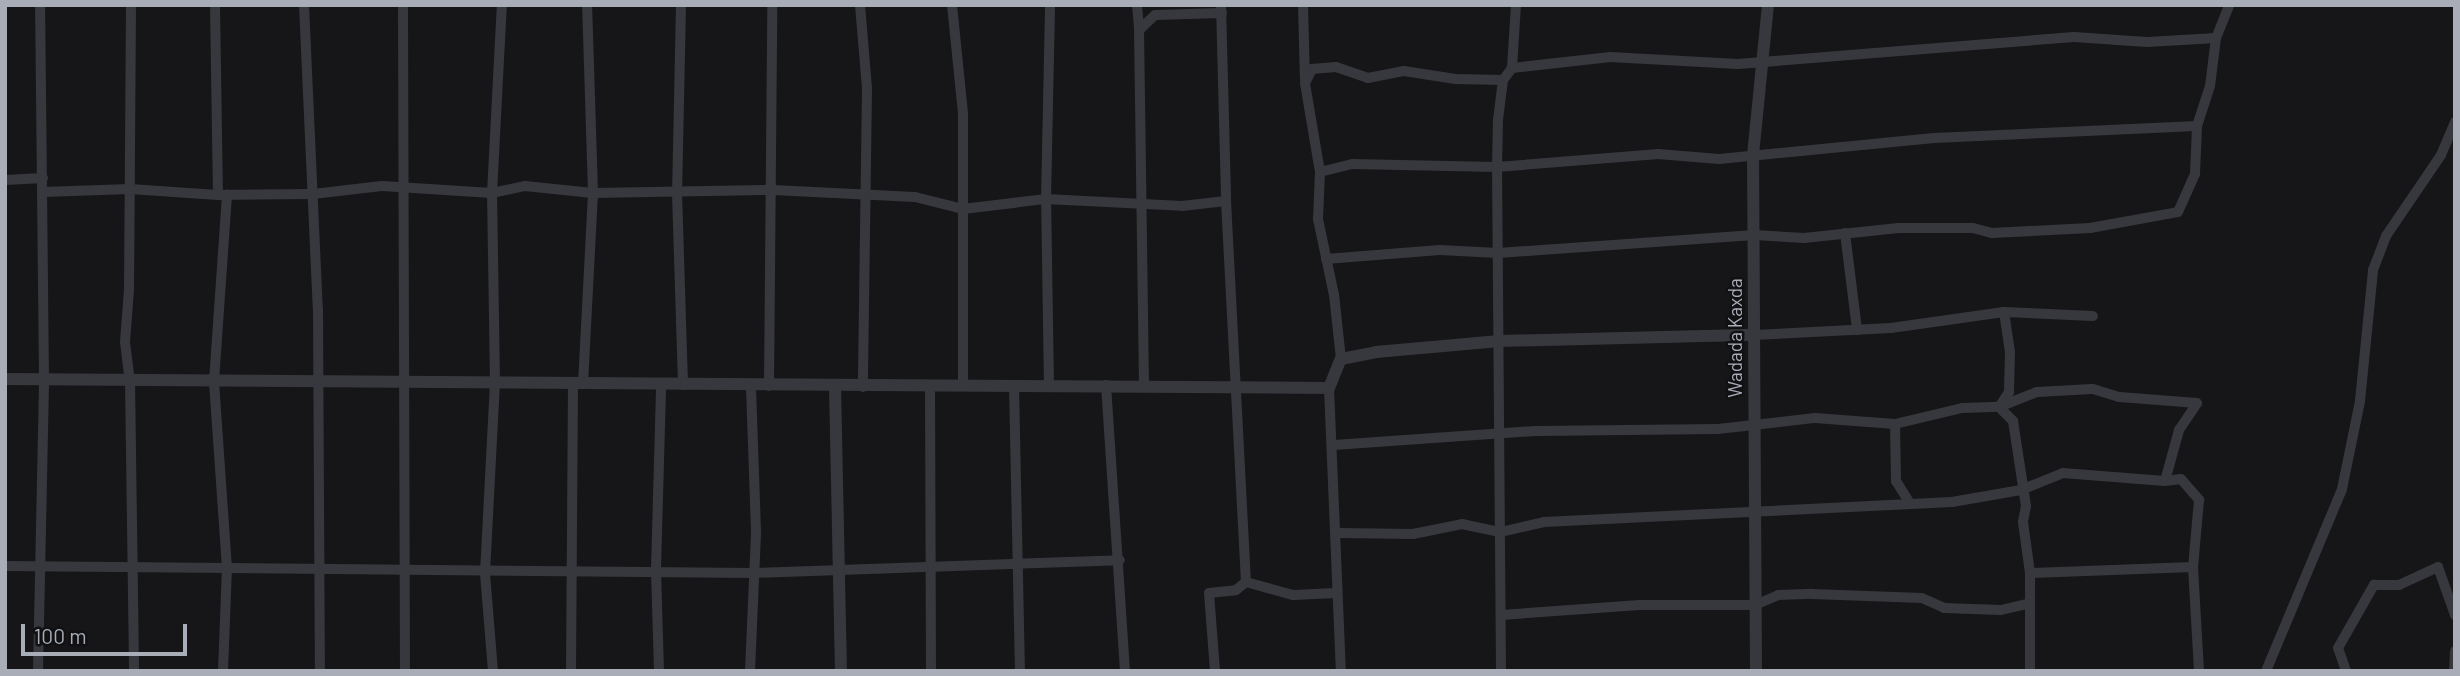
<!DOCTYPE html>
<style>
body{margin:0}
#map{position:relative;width:2460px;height:676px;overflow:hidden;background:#161618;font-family:Barlow,sans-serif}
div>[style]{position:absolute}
.minor>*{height:10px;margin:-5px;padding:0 5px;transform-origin:5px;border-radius:5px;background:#37383d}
.tertiary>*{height:12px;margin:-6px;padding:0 6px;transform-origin:6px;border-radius:6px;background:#37383d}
span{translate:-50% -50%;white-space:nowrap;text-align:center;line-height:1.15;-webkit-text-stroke:5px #111113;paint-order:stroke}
.street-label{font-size:19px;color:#a8adb8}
.frame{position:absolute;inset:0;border:7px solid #a8adb8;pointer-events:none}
.scale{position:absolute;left:21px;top:624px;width:166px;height:32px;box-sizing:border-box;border:4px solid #a8adb8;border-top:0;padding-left:9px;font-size:21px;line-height:24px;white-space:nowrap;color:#a8adb8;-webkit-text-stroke:5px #111113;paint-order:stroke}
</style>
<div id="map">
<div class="minor">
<div style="left:131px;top:5px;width:285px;rotate:90.4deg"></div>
<div style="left:129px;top:290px;width:52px;rotate:94.4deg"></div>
<div style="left:125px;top:342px;width:38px;rotate:83deg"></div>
<div style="left:130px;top:380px;width:291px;rotate:89.2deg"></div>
<div style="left:215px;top:5px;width:190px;rotate:89.1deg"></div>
<div style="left:304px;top:5px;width:304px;rotate:87.4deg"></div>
<div style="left:318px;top:309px;width:362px;rotate:89.7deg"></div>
<div style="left:403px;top:5px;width:666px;rotate:89.83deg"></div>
<div style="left:681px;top:5px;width:188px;rotate:91.2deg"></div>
<div style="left:677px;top:193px;width:192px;rotate:88.2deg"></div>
<div style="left:860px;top:5px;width:84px;rotate:85.2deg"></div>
<div style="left:867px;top:89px;width:298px;rotate:90.8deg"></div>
<div style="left:952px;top:5px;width:110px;rotate:84.2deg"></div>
<div style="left:963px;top:114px;width:270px;rotate:90deg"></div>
<div style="left:1137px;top:5px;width:25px;rotate:85deg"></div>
<div style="left:1221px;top:5px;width:196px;rotate:88.5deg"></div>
<div style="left:1226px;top:201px;width:382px;rotate:87deg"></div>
<div style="left:1303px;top:5px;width:74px;rotate:88.5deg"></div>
<div style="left:1512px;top:68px;width:99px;rotate:-6.4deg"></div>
<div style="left:1610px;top:57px;width:128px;rotate:3.1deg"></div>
<div style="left:1738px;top:64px;width:337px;rotate:-4.6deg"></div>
<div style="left:2074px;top:37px;width:73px;rotate:3.9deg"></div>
<div style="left:2147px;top:42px;width:69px;rotate:-3.3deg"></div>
<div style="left:1320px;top:172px;width:33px;rotate:-14deg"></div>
<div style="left:1352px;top:164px;width:145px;rotate:1.2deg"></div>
<div style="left:1497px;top:167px;width:162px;rotate:-4.6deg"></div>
<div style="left:1658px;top:154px;width:61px;rotate:4.7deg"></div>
<div style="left:1719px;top:159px;width:216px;rotate:-5.6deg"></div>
<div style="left:1934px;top:138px;width:263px;rotate:-2.6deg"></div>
<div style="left:2197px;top:126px;width:42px;rotate:-72deg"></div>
<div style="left:2210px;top:86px;width:48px;rotate:-82.9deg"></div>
<div style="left:2216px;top:38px;width:35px;rotate:-68deg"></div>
<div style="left:5px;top:180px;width:38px;rotate:-3deg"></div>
<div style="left:43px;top:192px;width:87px;rotate:-2deg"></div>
<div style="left:130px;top:189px;width:88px;rotate:3.9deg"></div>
<div style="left:218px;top:195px;width:95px;rotate:-0.6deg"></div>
<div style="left:313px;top:194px;width:69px;rotate:-6.6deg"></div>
<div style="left:382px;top:186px;width:110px;rotate:3.6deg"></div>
<div style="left:492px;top:193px;width:34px;rotate:-12deg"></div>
<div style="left:525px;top:186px;width:68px;rotate:5.9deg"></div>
<div style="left:593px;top:193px;width:180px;rotate:-1deg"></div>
<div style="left:773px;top:190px;width:142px;rotate:2.8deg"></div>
<div style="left:915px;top:197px;width:49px;rotate:14deg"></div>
<div style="left:963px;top:209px;width:84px;rotate:-6.9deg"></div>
<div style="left:1046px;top:199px;width:136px;rotate:2.9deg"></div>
<div style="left:1182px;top:206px;width:44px;rotate:-6.5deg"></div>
<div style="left:1845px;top:233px;width:98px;rotate:82.9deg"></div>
<div style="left:1326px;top:259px;width:114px;rotate:-4.5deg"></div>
<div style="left:1440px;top:250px;width:58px;rotate:3deg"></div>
<div style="left:1498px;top:253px;width:257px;rotate:-4deg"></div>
<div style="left:1754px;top:235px;width:50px;rotate:3.4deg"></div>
<div style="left:1804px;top:238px;width:95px;rotate:-6.1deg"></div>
<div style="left:1898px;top:228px;width:75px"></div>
<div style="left:1973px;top:228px;width:20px;rotate:15deg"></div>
<div style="left:1992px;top:233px;width:98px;rotate:-2.9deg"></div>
<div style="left:2090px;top:228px;width:89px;rotate:-10.3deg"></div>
<div style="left:2178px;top:212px;width:42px;rotate:-65.9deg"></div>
<div style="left:2195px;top:174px;width:48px;rotate:-87.6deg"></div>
<div style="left:1754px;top:335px;width:137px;rotate:-2.9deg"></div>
<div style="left:1891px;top:328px;width:114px;rotate:-8.1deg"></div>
<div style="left:2004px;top:312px;width:89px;rotate:2.6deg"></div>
<div style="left:1341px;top:359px;width:64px;rotate:-96.2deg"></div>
<div style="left:1334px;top:295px;width:78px;rotate:-101.9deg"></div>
<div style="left:1318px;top:219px;width:47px;rotate:-87.6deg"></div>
<div style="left:1320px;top:172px;width:90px;rotate:-99.6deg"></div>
<div style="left:1305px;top:83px;width:16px;rotate:-63deg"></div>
<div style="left:1312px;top:69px;width:24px;rotate:-5deg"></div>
<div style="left:1336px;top:67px;width:34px;rotate:19deg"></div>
<div style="left:1368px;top:78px;width:37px;rotate:-11deg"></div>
<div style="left:1404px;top:71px;width:52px;rotate:8.9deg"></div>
<div style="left:1455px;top:79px;width:48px;rotate:1.2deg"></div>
<div style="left:583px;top:384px;width:191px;rotate:-87deg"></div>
<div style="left:593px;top:193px;width:188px;rotate:-91.8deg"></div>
<div style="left:1106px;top:385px;width:287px;rotate:86.2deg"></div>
<div style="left:769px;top:386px;width:381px;rotate:-89.5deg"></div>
<div style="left:930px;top:386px;width:285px;rotate:89.8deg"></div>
<div style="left:1014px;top:386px;width:285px;rotate:88.8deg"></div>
<div style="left:1049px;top:386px;width:187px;rotate:-90.9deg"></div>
<div style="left:1046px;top:199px;width:194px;rotate:-88.8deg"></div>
<div style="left:1144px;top:386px;width:356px;rotate:-90.8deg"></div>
<div style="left:1139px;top:30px;width:22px;rotate:-43deg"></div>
<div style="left:1155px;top:15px;width:67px;rotate:-1.7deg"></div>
<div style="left:1329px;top:388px;width:283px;rotate:87.6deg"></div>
<div style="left:1895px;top:424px;width:57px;rotate:89deg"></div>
<div style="left:1896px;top:481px;width:25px;rotate:58deg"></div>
<div style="left:1334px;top:445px;width:202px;rotate:-4deg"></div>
<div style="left:1536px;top:431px;width:182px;rotate:-0.6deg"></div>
<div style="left:1718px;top:429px;width:98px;rotate:-6.5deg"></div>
<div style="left:1815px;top:418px;width:80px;rotate:4.3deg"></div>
<div style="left:1895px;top:424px;width:69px;rotate:-13.4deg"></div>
<div style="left:1962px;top:408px;width:37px;rotate:-2deg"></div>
<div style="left:1999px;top:407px;width:20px;rotate:45deg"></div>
<div style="left:2013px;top:421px;width:86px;rotate:81.3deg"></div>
<div style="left:2026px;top:506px;width:16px;rotate:101deg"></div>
<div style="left:2023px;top:522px;width:51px;rotate:82.2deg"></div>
<div style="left:2030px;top:573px;width:98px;rotate:90deg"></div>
<div style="left:2165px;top:481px;width:16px;rotate:-7deg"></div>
<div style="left:2181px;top:479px;width:28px;rotate:49deg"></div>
<div style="left:2199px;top:500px;width:67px;rotate:95.1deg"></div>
<div style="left:2193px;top:567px;width:104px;rotate:86.7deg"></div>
<div style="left:1338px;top:533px;width:75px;rotate:0.8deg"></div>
<div style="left:1413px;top:534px;width:50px;rotate:-11.5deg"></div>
<div style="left:1462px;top:524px;width:40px;rotate:12deg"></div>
<div style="left:1501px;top:532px;width:44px;rotate:-13.1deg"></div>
<div style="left:1544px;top:522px;width:408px;rotate:-2.8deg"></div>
<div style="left:1952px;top:502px;width:70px;rotate:-9.9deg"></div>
<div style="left:2021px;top:490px;width:45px;rotate:-22deg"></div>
<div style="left:2063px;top:473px;width:102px;rotate:4.5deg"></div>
<div style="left:2165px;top:481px;width:53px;rotate:-74.6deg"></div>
<div style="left:2179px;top:430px;width:32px;rotate:-56deg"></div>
<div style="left:2197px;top:403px;width:78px;rotate:-175.6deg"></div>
<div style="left:2119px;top:397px;width:28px;rotate:-163deg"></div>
<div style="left:2092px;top:389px;width:55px;rotate:176.9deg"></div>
<div style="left:2037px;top:392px;width:41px;rotate:158.5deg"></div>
<div style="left:1999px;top:407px;width:18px;rotate:-56deg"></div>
<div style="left:2009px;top:392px;width:40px;rotate:-88.6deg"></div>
<div style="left:2010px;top:352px;width:40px;rotate:-98.5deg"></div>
<div style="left:5px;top:566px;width:747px;rotate:0.54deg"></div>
<div style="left:752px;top:573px;width:368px;rotate:-2deg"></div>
<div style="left:2030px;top:573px;width:163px;rotate:-2.1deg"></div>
<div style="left:1501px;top:615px;width:139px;rotate:-4.1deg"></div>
<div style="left:1640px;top:605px;width:115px"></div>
<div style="left:1755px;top:605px;width:25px;rotate:-23deg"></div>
<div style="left:1778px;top:595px;width:34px;rotate:-2deg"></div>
<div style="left:1812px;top:594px;width:110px;rotate:2.1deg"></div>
<div style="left:1922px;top:598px;width:24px;rotate:24deg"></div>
<div style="left:1944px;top:608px;width:57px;rotate:2deg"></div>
<div style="left:2001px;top:610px;width:27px;rotate:-13deg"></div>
<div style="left:38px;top:671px;width:292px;rotate:-88.8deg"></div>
<div style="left:44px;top:379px;width:374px;rotate:-90.6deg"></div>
<div style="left:223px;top:671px;width:103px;rotate:-87.8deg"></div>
<div style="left:227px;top:568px;width:187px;rotate:-94deg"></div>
<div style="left:214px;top:381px;width:187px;rotate:-86deg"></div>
<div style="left:493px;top:671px;width:98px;rotate:-94.7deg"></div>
<div style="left:485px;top:573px;width:190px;rotate:-87deg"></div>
<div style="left:495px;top:383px;width:190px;rotate:-90.9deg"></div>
<div style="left:492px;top:193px;width:188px;rotate:-87deg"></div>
<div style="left:571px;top:671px;width:287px;rotate:-89.6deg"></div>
<div style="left:659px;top:671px;width:102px;rotate:-91.7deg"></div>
<div style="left:656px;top:569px;width:184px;rotate:-88.4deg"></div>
<div style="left:750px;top:671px;width:140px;rotate:-87.5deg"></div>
<div style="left:756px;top:531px;width:145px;rotate:-92deg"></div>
<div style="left:1215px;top:671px;width:78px;rotate:-94.4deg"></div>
<div style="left:1209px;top:593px;width:27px;rotate:-6deg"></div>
<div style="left:1236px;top:590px;width:13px;rotate:-39deg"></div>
<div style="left:1246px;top:582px;width:49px;rotate:15.5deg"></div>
<div style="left:1293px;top:595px;width:43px;rotate:-2.7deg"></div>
<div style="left:1501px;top:671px;width:504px;rotate:-90.45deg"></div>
<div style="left:1497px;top:167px;width:47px;rotate:-88.8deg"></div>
<div style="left:1498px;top:120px;width:40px;rotate:-82.9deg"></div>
<div style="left:1503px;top:80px;width:15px;rotate:-53deg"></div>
<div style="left:1512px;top:68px;width:63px;rotate:-86.4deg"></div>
<div style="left:2266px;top:671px;width:197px;rotate:-67.3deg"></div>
<div style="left:2342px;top:489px;width:90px;rotate:-78.4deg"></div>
<div style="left:2360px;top:401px;width:132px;rotate:-84.3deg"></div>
<div style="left:2373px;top:270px;width:36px;rotate:-69deg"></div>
<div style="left:2386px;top:236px;width:98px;rotate:-55.8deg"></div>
<div style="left:2441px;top:155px;width:36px;rotate:-67deg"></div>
<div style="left:2346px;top:671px;width:24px;rotate:-109deg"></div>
<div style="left:2338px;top:648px;width:73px;rotate:-60.3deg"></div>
<div style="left:2374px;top:585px;width:25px"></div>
<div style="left:2399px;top:585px;width:43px;rotate:-24.8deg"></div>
<div style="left:2438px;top:567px;width:51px;rotate:70.5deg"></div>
<div style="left:2454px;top:671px;width:20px;rotate:-87deg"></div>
</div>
<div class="tertiary">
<div style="left:5px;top:379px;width:1324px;rotate:0.39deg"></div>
<div style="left:1329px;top:388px;width:31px;rotate:-68deg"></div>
<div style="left:1341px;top:359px;width:36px;rotate:-11deg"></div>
<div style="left:1376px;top:352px;width:124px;rotate:-5.1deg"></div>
<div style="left:1500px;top:341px;width:254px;rotate:-1.4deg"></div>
<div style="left:835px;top:386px;width:285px;rotate:88.8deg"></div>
<div style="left:1756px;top:671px;width:516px;rotate:-90.33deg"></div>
<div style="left:1753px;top:155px;width:151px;rotate:-84.3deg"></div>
</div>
<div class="street-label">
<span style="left:1735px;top:338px;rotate:-90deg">Wadada Kaxda</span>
</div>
<div class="frame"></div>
<div class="scale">100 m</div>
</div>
